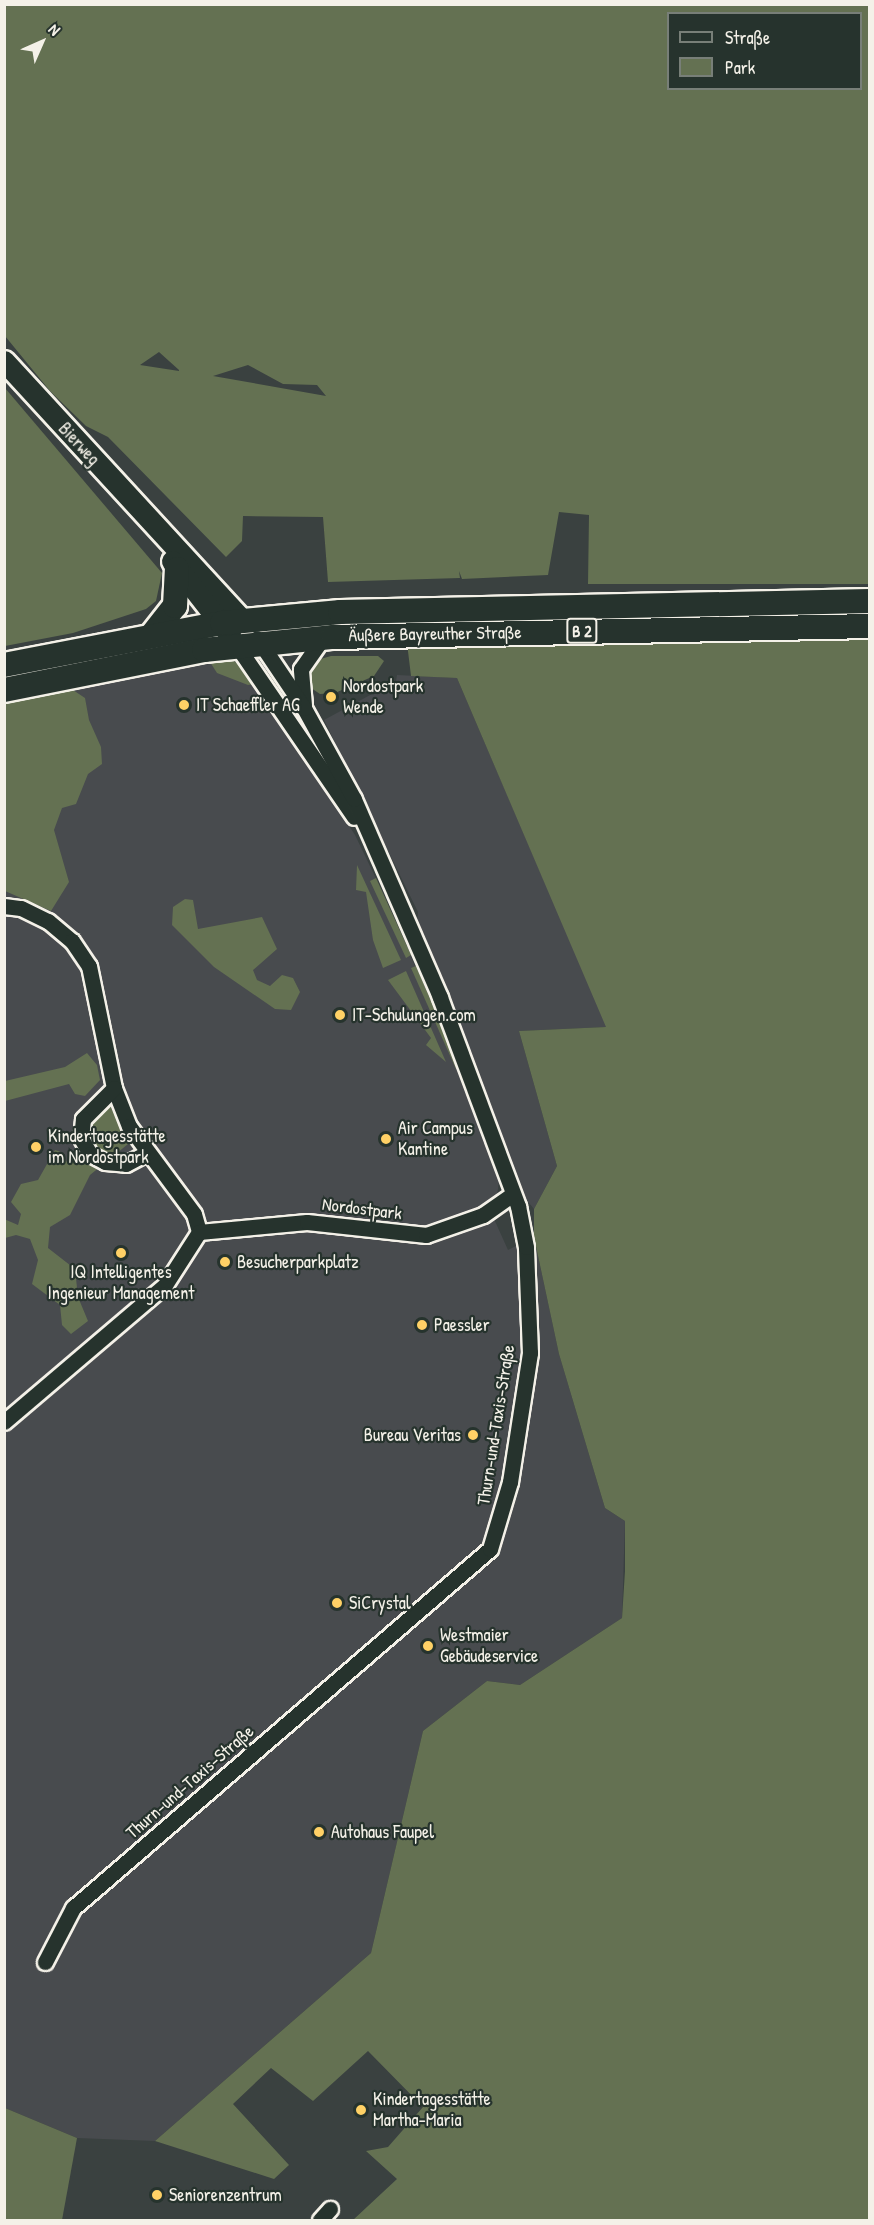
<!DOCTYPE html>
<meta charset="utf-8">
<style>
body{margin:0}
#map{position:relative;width:874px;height:2225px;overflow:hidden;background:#3a4140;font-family:"Patrick Hand",sans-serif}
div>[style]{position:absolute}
.built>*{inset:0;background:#484b4e}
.green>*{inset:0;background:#647152}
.roads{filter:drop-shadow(2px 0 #f4f1e8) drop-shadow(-2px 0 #f4f1e8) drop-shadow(0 2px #f4f1e8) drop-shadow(0 -2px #f4f1e8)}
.street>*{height:15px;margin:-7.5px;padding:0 7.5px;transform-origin:7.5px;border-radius:7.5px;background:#26332d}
.secondary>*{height:21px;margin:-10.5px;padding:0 10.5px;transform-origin:10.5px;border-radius:10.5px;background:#26332d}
.primary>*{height:24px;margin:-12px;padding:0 12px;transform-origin:12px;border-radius:12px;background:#26332d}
.dots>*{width:16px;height:16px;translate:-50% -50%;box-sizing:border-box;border:3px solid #26332d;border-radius:50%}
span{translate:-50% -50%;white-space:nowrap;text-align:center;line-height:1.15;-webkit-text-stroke:4.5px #26332d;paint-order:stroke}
.shield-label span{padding:2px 4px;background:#26332d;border:2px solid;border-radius:4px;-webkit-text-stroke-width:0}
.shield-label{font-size:16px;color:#f4f1e8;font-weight:700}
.street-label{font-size:18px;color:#f4f1e8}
.poi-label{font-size:18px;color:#f4f1e8}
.left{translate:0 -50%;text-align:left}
.right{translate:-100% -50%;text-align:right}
.frame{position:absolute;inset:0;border:6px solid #f4f1e8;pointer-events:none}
.legend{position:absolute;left:667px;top:12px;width:195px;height:78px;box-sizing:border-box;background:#26332d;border:2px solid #787f78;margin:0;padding:8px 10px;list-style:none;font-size:18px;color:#f4f1e8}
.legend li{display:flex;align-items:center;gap:12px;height:30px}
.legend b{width:30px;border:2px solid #787f78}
.north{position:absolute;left:12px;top:12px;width:60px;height:60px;-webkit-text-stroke:4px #26332d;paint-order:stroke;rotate:45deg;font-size:16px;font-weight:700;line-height:24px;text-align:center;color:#f4f1e8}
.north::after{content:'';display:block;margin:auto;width:21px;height:27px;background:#f4f1e8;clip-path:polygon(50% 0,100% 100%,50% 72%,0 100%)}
</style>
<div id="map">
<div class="built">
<div style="clip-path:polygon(234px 661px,242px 667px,295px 742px,355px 835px,381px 889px,464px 1077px,500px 1173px,494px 1219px,508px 1250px,534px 1237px,559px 1354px,605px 1508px,625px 1521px,622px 1618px,520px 1685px,487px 1681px,423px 1731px,371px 1953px,155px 2141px,77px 2138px,5px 2108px,4px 699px,138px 673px)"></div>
<div style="clip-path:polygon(397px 675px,457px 678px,607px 1027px,519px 1031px,557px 1166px,534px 1209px,520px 1192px,417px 923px,418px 912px,324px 720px,396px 681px)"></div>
</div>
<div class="green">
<div style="clip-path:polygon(evenodd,4px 5px,869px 5px,869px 584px,588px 584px,589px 515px,559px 512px,548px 575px,462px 579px,459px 571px,460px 578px,328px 582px,323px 517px,243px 516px,242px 541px,226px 557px,108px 437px,86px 426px,50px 391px,5px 336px,4px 5px,668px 14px,860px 14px,860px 88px,668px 88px,668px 14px,4px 5px,159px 352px,179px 370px,179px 371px,140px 365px,159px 352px,4px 5px,248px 365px,283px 384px,317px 385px,326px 396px,213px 376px,248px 365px)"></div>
<div style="clip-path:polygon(5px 388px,162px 573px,156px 601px,146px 609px,73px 633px,5px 646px)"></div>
<div style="clip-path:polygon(869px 635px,869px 2220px,353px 2220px,397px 2179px,366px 2151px,388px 2147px,423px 2107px,368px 2051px,313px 2101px,271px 2068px,233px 2104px,289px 2165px,274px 2179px,155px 2141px,371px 1953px,423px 1731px,487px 1681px,520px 1685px,622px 1618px,625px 1571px,625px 1521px,605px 1508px,559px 1354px,534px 1237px,534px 1209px,557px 1166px,519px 1031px,606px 1027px,457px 678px,411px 676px,407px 643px)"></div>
<div style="clip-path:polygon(331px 656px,378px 656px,384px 661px,374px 676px,335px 693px,320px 694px,311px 688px,308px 674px,317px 660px)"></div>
<div style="clip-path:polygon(234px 661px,242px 667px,254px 684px,248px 685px,217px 673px,210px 662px)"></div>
<div style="clip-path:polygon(70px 688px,85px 698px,89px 720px,101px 747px,102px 764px,88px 774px,76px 804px,62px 808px,54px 830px,69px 882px,51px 911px,5px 891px,4px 701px)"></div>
<div style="clip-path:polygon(357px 865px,401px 960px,383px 968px,373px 940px,366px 892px,356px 890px)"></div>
<div style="clip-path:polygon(376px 878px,411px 955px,406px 958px,370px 881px)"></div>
<div style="clip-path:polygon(185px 899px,193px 900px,198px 929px,262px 917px,277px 949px,253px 970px,257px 980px,270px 986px,282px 975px,293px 978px,300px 992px,291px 1010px,275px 1009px,214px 967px,172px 925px,173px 907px)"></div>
<div style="clip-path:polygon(416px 966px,458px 1064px,456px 1069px,411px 968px)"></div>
<div style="clip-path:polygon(406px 971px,446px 1062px,426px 1045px,431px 1038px,388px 980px)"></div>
<div style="clip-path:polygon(87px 1053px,97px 1065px,100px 1080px,85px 1096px,75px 1094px,69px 1084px,5px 1101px,5px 1081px,65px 1067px)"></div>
<div style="clip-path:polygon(106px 1097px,128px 1144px,90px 1175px,70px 1215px,50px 1227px,48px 1248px,75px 1269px,78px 1297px,88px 1321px,71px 1334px,62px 1325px,60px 1305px,32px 1284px,38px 1260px,30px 1239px,16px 1235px,5px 1238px,4px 1219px,18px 1225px,21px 1214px,11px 1202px,21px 1184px,38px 1180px,55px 1150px,61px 1152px,68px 1164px,84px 1157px,91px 1114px)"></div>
<div style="clip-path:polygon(5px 2108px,77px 2138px,62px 2220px,5px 2220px)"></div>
</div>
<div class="roads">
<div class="street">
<div style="left:237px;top:646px;width:207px;rotate:55.6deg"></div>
<div style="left:304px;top:705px;width:36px;rotate:-95deg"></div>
<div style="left:301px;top:669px;width:38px;rotate:-55deg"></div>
<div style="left:4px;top:906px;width:17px;rotate:7deg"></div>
<div style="left:21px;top:908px;width:30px;rotate:26deg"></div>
<div style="left:48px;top:921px;width:31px;rotate:40deg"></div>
<div style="left:72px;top:941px;width:30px;rotate:56deg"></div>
<div style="left:89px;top:966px;width:125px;rotate:78.4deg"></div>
<div style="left:114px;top:1088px;width:41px;rotate:68.5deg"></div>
<div style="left:129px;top:1126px;width:109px;rotate:53.5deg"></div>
<div style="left:194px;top:1214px;width:19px;rotate:74deg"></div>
<div style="left:199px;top:1232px;width:63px;rotate:122.7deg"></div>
<div style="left:165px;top:1285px;width:211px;rotate:139.6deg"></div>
<div style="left:114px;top:1088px;width:44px;rotate:135deg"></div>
<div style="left:83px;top:1119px;width:19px;rotate:96deg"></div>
<div style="left:81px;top:1138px;width:18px;rotate:61deg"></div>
<div style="left:90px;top:1154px;width:17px;rotate:28deg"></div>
<div style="left:105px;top:1162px;width:21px;rotate:5deg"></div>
<div style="left:126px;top:1164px;width:24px;rotate:-28deg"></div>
<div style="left:199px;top:1232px;width:108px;rotate:-5.3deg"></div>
<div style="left:307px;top:1222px;width:120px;rotate:6.2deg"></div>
<div style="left:426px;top:1235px;width:60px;rotate:-19.3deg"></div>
<div style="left:483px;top:1215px;width:35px;rotate:-35deg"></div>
<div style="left:45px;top:1962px;width:61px;rotate:-62.6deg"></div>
<div style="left:73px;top:1908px;width:550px;rotate:-40.73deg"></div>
<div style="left:490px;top:1549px;width:70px;rotate:-73.4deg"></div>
<div style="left:510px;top:1482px;width:131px;rotate:-81.2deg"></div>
<div style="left:530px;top:1353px;width:106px;rotate:-92.2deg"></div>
<div style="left:526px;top:1247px;width:42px;rotate:-101deg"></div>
<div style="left:518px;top:1206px;width:223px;rotate:-110.5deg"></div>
<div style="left:440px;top:997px;width:216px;rotate:-113.5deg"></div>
<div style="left:354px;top:799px;width:104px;rotate:-118.8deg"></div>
<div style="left:304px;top:708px;width:84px;rotate:-123.9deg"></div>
<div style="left:320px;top:2220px;width:15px;rotate:-48deg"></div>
</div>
<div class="secondary">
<div style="left:4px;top:361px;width:353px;rotate:47.4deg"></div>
<div style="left:172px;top:561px;width:94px;rotate:51.9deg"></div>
</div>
<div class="primary">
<div style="left:152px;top:635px;width:37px;rotate:-52deg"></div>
<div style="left:175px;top:606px;width:37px;rotate:-87deg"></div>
<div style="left:4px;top:665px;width:222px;rotate:-10.9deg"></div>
<div style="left:222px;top:623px;width:119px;rotate:-5.3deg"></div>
<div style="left:340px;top:612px;width:530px;rotate:-1.19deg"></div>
<div style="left:4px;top:690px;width:204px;rotate:-11.3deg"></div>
<div style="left:204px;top:650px;width:130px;rotate:-5.8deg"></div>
<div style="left:333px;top:637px;width:537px;rotate:-1.17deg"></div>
</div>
</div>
<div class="dots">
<div style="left:331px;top:697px;background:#ffd166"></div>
<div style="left:184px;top:705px;background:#ffd166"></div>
<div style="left:340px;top:1015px;background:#ffd166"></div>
<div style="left:386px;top:1139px;background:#ffd166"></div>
<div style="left:36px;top:1147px;background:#ffd166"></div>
<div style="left:121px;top:1253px;background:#ffd166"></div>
<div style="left:225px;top:1262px;background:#ffd166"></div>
<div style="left:422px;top:1325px;background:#ffd166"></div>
<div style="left:473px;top:1435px;background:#ffd166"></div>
<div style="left:337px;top:1603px;background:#ffd166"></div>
<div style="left:428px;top:1646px;background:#ffd166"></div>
<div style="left:319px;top:1832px;background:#ffd166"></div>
<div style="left:361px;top:2110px;background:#ffd166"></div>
<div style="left:157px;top:2195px;background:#ffd166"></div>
</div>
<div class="shield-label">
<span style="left:582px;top:631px">B 2</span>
</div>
<div class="street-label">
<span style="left:79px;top:444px;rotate:47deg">Bierweg</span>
<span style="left:435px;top:634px;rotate:-1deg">Äußere Bayreuther Straße</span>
<span style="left:362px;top:1209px;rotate:7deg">Nordostpark</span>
<span style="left:496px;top:1425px;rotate:-81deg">Thurn-und-Taxis-Straße</span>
<span style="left:190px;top:1782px;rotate:-41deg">Thurn-und-Taxis-Straße</span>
</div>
<div class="poi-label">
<span class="left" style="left:343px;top:697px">Nordostpark<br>Wende</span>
<span class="left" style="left:196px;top:705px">IT Schaeffler AG</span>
<span class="left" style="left:352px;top:1015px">IT-Schulungen.com</span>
<span class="left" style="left:398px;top:1139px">Air Campus<br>Kantine</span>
<span class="left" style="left:48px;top:1147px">Kindertagesstätte<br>im Nordostpark</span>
<span class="left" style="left:237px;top:1262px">Besucherparkplatz</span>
<span style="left:121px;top:1283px">IQ Intelligentes<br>Ingenieur Management</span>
<span class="left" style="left:434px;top:1325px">Paessler</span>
<span class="right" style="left:461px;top:1435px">Bureau Veritas</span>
<span class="left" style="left:349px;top:1603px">SiCrystal</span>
<span class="left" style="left:440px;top:1646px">Westmaier<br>Gebäudeservice</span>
<span class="left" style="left:331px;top:1832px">Autohaus Faupel</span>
<span class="left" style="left:373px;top:2110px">Kindertagesstätte<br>Martha-Maria</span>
<span class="left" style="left:169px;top:2195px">Seniorenzentrum</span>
</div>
<div class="frame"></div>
<ul class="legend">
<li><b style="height:8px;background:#26332d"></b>Straße</li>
<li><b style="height:16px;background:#647152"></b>Park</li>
</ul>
<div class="north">N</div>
</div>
